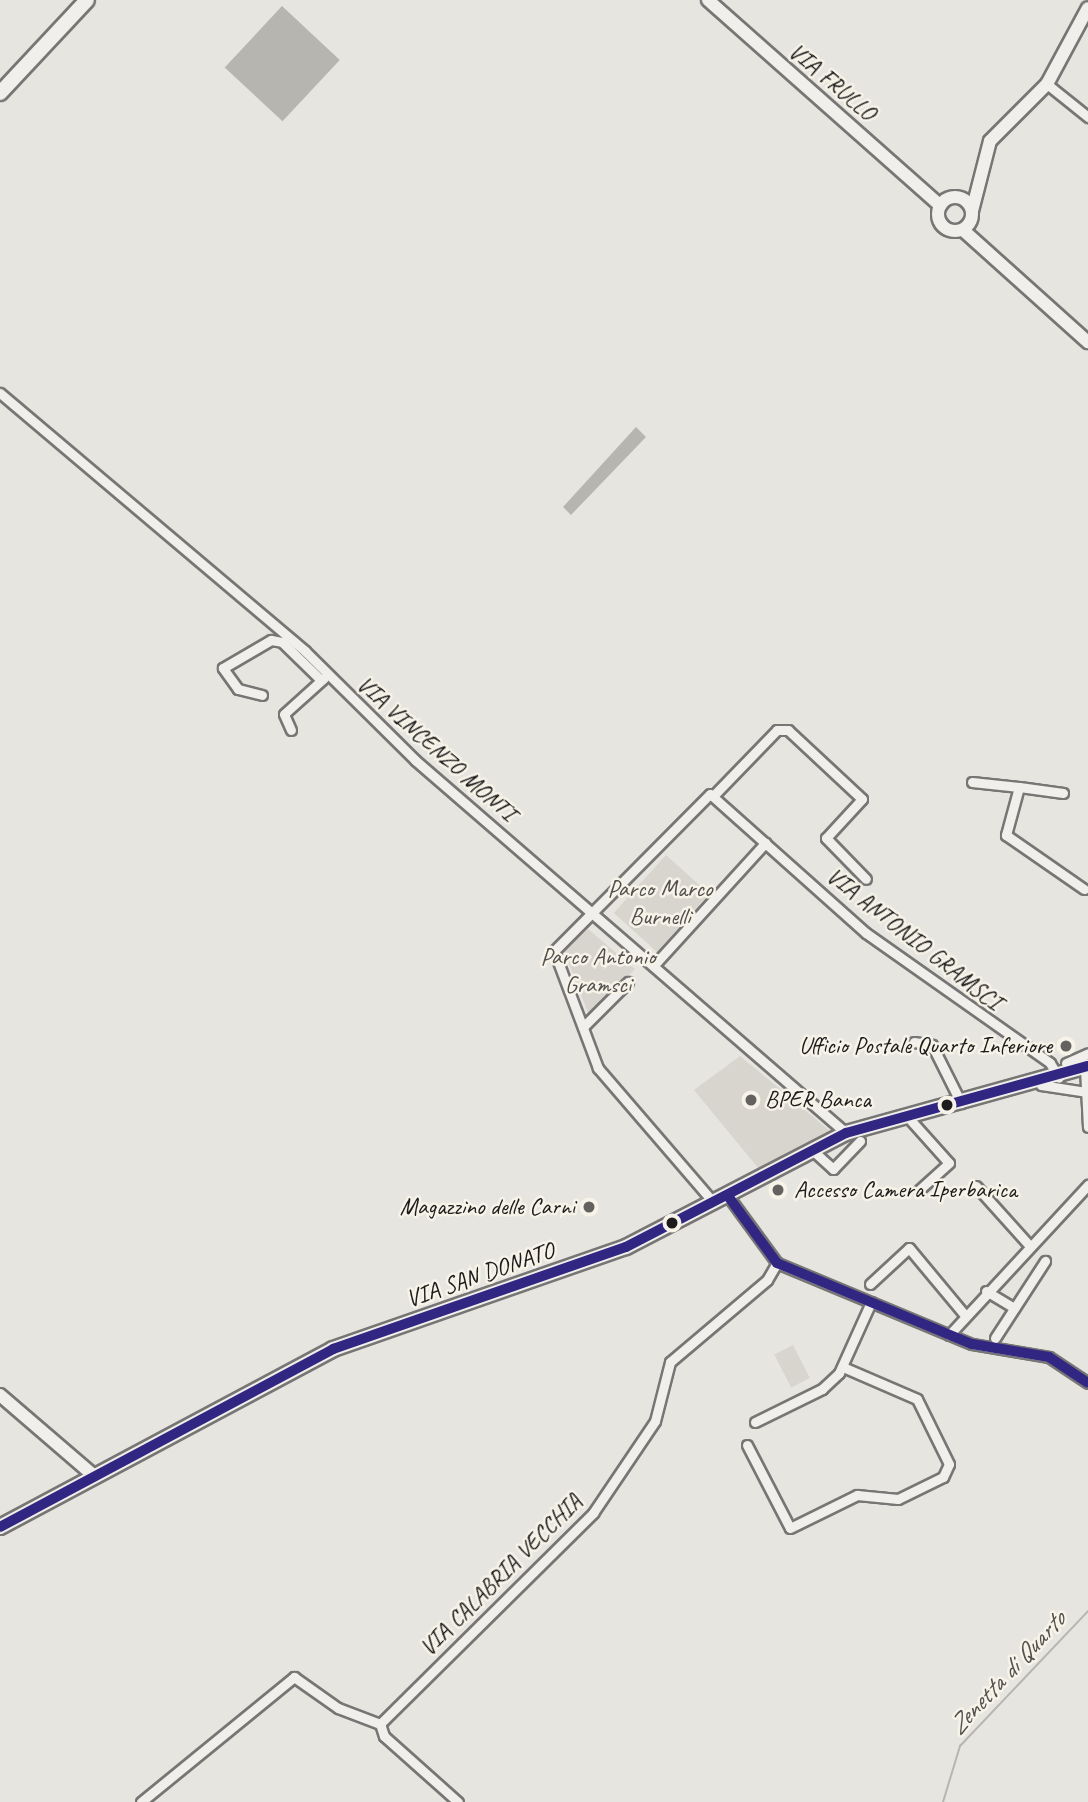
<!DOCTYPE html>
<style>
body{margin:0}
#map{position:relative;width:1088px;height:1802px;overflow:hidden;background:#e6e5e0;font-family:Caveat,sans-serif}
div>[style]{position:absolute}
.green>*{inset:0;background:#d8d5ce;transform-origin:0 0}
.water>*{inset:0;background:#b7b5af;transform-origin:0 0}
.stream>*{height:2px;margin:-1px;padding:0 1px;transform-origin:1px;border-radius:1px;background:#b7b5af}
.roads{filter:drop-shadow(2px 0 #777674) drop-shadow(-2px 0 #777674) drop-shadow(0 2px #777674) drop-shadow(0 -2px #777674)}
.street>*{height:9px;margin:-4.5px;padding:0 4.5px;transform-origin:4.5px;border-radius:4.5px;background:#f0efeb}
.secondary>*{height:12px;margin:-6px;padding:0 6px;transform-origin:6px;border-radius:6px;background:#f0efeb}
.secondary>.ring{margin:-6px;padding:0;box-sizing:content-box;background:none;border:12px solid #f0efeb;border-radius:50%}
.primary>*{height:14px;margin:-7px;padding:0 7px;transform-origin:7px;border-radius:7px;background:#f0efeb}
.bus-1>*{height:10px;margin:-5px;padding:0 5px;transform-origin:5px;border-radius:5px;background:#312783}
.dots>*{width:19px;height:19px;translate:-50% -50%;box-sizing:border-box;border:4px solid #f7f3e8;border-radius:50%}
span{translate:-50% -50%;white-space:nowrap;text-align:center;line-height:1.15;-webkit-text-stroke:5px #f7f3e8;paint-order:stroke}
.street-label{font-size:24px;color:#1c1c1c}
.park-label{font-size:24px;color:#51504d}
.poi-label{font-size:24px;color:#1c1c1c}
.right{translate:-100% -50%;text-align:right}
.left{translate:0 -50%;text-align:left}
.water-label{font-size:26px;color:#52514e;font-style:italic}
</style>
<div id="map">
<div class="green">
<div style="left:666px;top:855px;width:58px;height:78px;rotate:42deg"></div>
<div style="clip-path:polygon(588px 929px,635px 969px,589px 1015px,564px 951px)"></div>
<div style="clip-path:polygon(740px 1056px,786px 1094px,831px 1132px,759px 1169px,694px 1090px)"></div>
<div style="left:793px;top:1345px;width:37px;height:21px;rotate:63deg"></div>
</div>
<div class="water">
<div style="left:282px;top:6px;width:79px;height:84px;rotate:43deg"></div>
<div style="clip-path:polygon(636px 427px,646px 437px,571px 515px,563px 507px)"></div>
</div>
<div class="stream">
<div style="left:943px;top:1802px;width:59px;rotate:-73.1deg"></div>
<div style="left:960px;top:1746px;width:186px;rotate:-46.5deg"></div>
</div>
<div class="roads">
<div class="street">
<div style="left:1047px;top:84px;width:53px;rotate:38.8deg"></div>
<div style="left:0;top:393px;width:399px;rotate:40.2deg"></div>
<div style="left:305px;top:651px;width:155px;rotate:44.7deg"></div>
<div style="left:415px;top:760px;width:570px;rotate:40.87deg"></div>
<div style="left:262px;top:695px;width:25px;rotate:-166deg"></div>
<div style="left:238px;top:689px;width:26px;rotate:-126deg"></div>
<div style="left:223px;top:668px;width:56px;rotate:-30.3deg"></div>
<div style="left:271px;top:640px;width:11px;rotate:10deg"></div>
<div style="left:282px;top:642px;width:54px;rotate:44.3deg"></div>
<div style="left:291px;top:730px;width:17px;rotate:-114deg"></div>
<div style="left:284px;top:714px;width:54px;rotate:-42deg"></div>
<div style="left:972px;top:782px;width:47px;rotate:6.1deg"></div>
<div style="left:1063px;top:793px;width:44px;rotate:-172.2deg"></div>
<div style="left:1019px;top:787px;width:50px;rotate:105.2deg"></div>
<div style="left:1006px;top:835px;width:95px;rotate:34.7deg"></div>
<div style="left:713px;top:796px;width:92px;rotate:-45.9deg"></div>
<div style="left:777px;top:730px;width:11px"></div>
<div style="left:788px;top:730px;width:101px;rotate:43deg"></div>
<div style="left:862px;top:799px;width:53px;rotate:132.7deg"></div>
<div style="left:826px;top:838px;width:57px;rotate:45.7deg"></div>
<div style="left:655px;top:964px;width:164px;rotate:-47.7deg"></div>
<div style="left:583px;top:1027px;width:64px;rotate:-45deg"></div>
<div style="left:914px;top:1042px;width:18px;rotate:9deg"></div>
<div style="left:932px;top:1045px;width:65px;rotate:63.4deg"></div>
<div style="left:1066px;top:1063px;width:24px;rotate:-24deg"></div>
<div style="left:1085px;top:1068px;width:59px;rotate:87.1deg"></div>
<div style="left:1041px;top:1085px;width:47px;rotate:8.7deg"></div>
<div style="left:906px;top:1115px;width:64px;rotate:48.1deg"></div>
<div style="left:949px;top:1163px;width:40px;rotate:138deg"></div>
<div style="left:811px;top:1149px;width:30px;rotate:42deg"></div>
<div style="left:833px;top:1169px;width:39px;rotate:-46deg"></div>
<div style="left:976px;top:1186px;width:79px;rotate:48.1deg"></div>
<div style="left:728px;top:1196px;width:83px;rotate:53.8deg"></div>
<div style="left:777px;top:1263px;width:211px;rotate:22.6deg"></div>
<div style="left:972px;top:1344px;width:78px;rotate:9.6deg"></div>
<div style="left:1049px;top:1357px;width:47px;rotate:33.7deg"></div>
<div style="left:714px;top:1203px;width:178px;rotate:-130.7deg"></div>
<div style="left:598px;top:1068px;width:125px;rotate:-110.6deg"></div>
<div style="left:554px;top:951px;width:221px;rotate:-45.2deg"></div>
<div style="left:710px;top:794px;width:209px;rotate:41.7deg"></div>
<div style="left:866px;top:933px;width:225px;rotate:35.2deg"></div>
<div style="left:1050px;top:1063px;width:17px;rotate:59deg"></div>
<div style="left:870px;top:1284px;width:53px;rotate:-42.7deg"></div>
<div style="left:909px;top:1248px;width:86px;rotate:50.2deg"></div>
<div style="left:986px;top:1291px;width:33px;rotate:31deg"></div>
<div style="left:949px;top:1335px;width:205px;rotate:-47.2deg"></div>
<div style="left:995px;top:1338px;width:92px;rotate:-57deg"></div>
<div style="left:755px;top:1422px;width:75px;rotate:-26.2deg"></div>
<div style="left:822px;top:1389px;width:23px;rotate:-43deg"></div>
<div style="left:839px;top:1373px;width:78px;rotate:-65.7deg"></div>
<div style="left:747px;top:1445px;width:93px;rotate:62.6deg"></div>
<div style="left:790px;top:1528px;width:75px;rotate:-26.2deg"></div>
<div style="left:857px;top:1495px;width:41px;rotate:5.6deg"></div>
<div style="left:898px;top:1499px;width:50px;rotate:-26.1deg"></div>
<div style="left:943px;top:1477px;width:14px;rotate:-65deg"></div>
<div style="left:949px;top:1464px;width:72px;rotate:-116.2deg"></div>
<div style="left:917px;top:1399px;width:81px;rotate:-156.6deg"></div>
<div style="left:141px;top:1802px;width:198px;rotate:-39.2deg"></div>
<div style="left:294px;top:1677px;width:54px;rotate:35.2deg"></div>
<div style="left:338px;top:1708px;width:45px;rotate:20.9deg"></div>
<div style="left:458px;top:1802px;width:99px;rotate:-138.3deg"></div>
<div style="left:384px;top:1736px;width:13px;rotate:-108deg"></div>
<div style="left:380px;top:1724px;width:300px;rotate:-44.7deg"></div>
<div style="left:593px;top:1513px;width:111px;rotate:-56deg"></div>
<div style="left:655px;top:1421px;width:61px;rotate:-75.7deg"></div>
<div style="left:670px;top:1362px;width:127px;rotate:-40.2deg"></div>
<div style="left:767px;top:1280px;width:20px;rotate:-60deg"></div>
</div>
<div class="secondary">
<div style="left:708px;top:0;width:310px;rotate:41.5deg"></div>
<div class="ring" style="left:938px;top:197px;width:22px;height:22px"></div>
<div style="left:972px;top:211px;width:72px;rotate:-75.6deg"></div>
<div style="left:990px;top:141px;width:81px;rotate:-45deg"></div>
<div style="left:1047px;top:84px;width:86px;rotate:-61.7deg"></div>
<div style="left:963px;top:230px;width:168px;rotate:41.9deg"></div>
<div style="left:0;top:1395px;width:121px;rotate:40.7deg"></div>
</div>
<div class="primary">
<div style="left:0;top:93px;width:127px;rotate:-46.9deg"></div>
<div style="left:0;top:1527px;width:378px;rotate:-28.1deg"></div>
<div style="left:333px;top:1349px;width:310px;rotate:-19.2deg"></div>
<div style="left:626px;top:1247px;width:248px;rotate:-27.4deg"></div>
<div style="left:846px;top:1133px;width:251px;rotate:-15.5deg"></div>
</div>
</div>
<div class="bus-1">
<div style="left:728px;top:1196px;width:83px;rotate:53.8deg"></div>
<div style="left:777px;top:1263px;width:211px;rotate:22.6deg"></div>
<div style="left:972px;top:1344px;width:78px;rotate:9.6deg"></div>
<div style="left:1049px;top:1357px;width:47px;rotate:33.7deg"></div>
<div style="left:0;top:1527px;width:378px;rotate:-28.1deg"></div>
<div style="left:333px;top:1349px;width:310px;rotate:-19.2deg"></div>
<div style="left:626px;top:1247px;width:248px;rotate:-27.4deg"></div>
<div style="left:846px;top:1133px;width:251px;rotate:-15.5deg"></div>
</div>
<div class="dots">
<div style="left:1066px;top:1046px;background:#636261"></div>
<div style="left:751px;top:1100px;background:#636261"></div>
<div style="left:947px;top:1105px;background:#1c1c1c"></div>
<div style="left:778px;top:1190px;background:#636261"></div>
<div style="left:589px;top:1207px;background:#636261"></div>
<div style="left:672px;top:1223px;background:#1c1c1c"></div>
</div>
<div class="street-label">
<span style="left:832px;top:82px;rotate:40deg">VIA FRULLO</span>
<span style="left:436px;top:749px;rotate:42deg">VIA VINCENZO MONTI</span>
<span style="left:914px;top:939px;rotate:38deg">VIA ANTONIO GRAMSCI</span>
<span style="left:480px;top:1275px;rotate:-19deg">VIA SAN DONATO</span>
<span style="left:501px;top:1575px;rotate:-45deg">VIA CALABRIA VECCHIA</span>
</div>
<div class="park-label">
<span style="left:660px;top:903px">Parco Marco<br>Burnelli</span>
<span style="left:598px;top:971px">Parco Antonio<br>Gramsci</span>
</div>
<div class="poi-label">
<span class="right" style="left:1052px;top:1046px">Ufficio Postale Quarto Inferiore</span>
<span class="left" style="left:765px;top:1100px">BPER Banca</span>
<span class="left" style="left:794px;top:1190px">Accesso Camera Iperbarica</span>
<span class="right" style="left:575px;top:1207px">Magazzino delle Carni</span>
</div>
<div class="water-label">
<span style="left:1007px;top:1673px;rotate:-47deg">Zenetta di Quarto</span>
</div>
</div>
